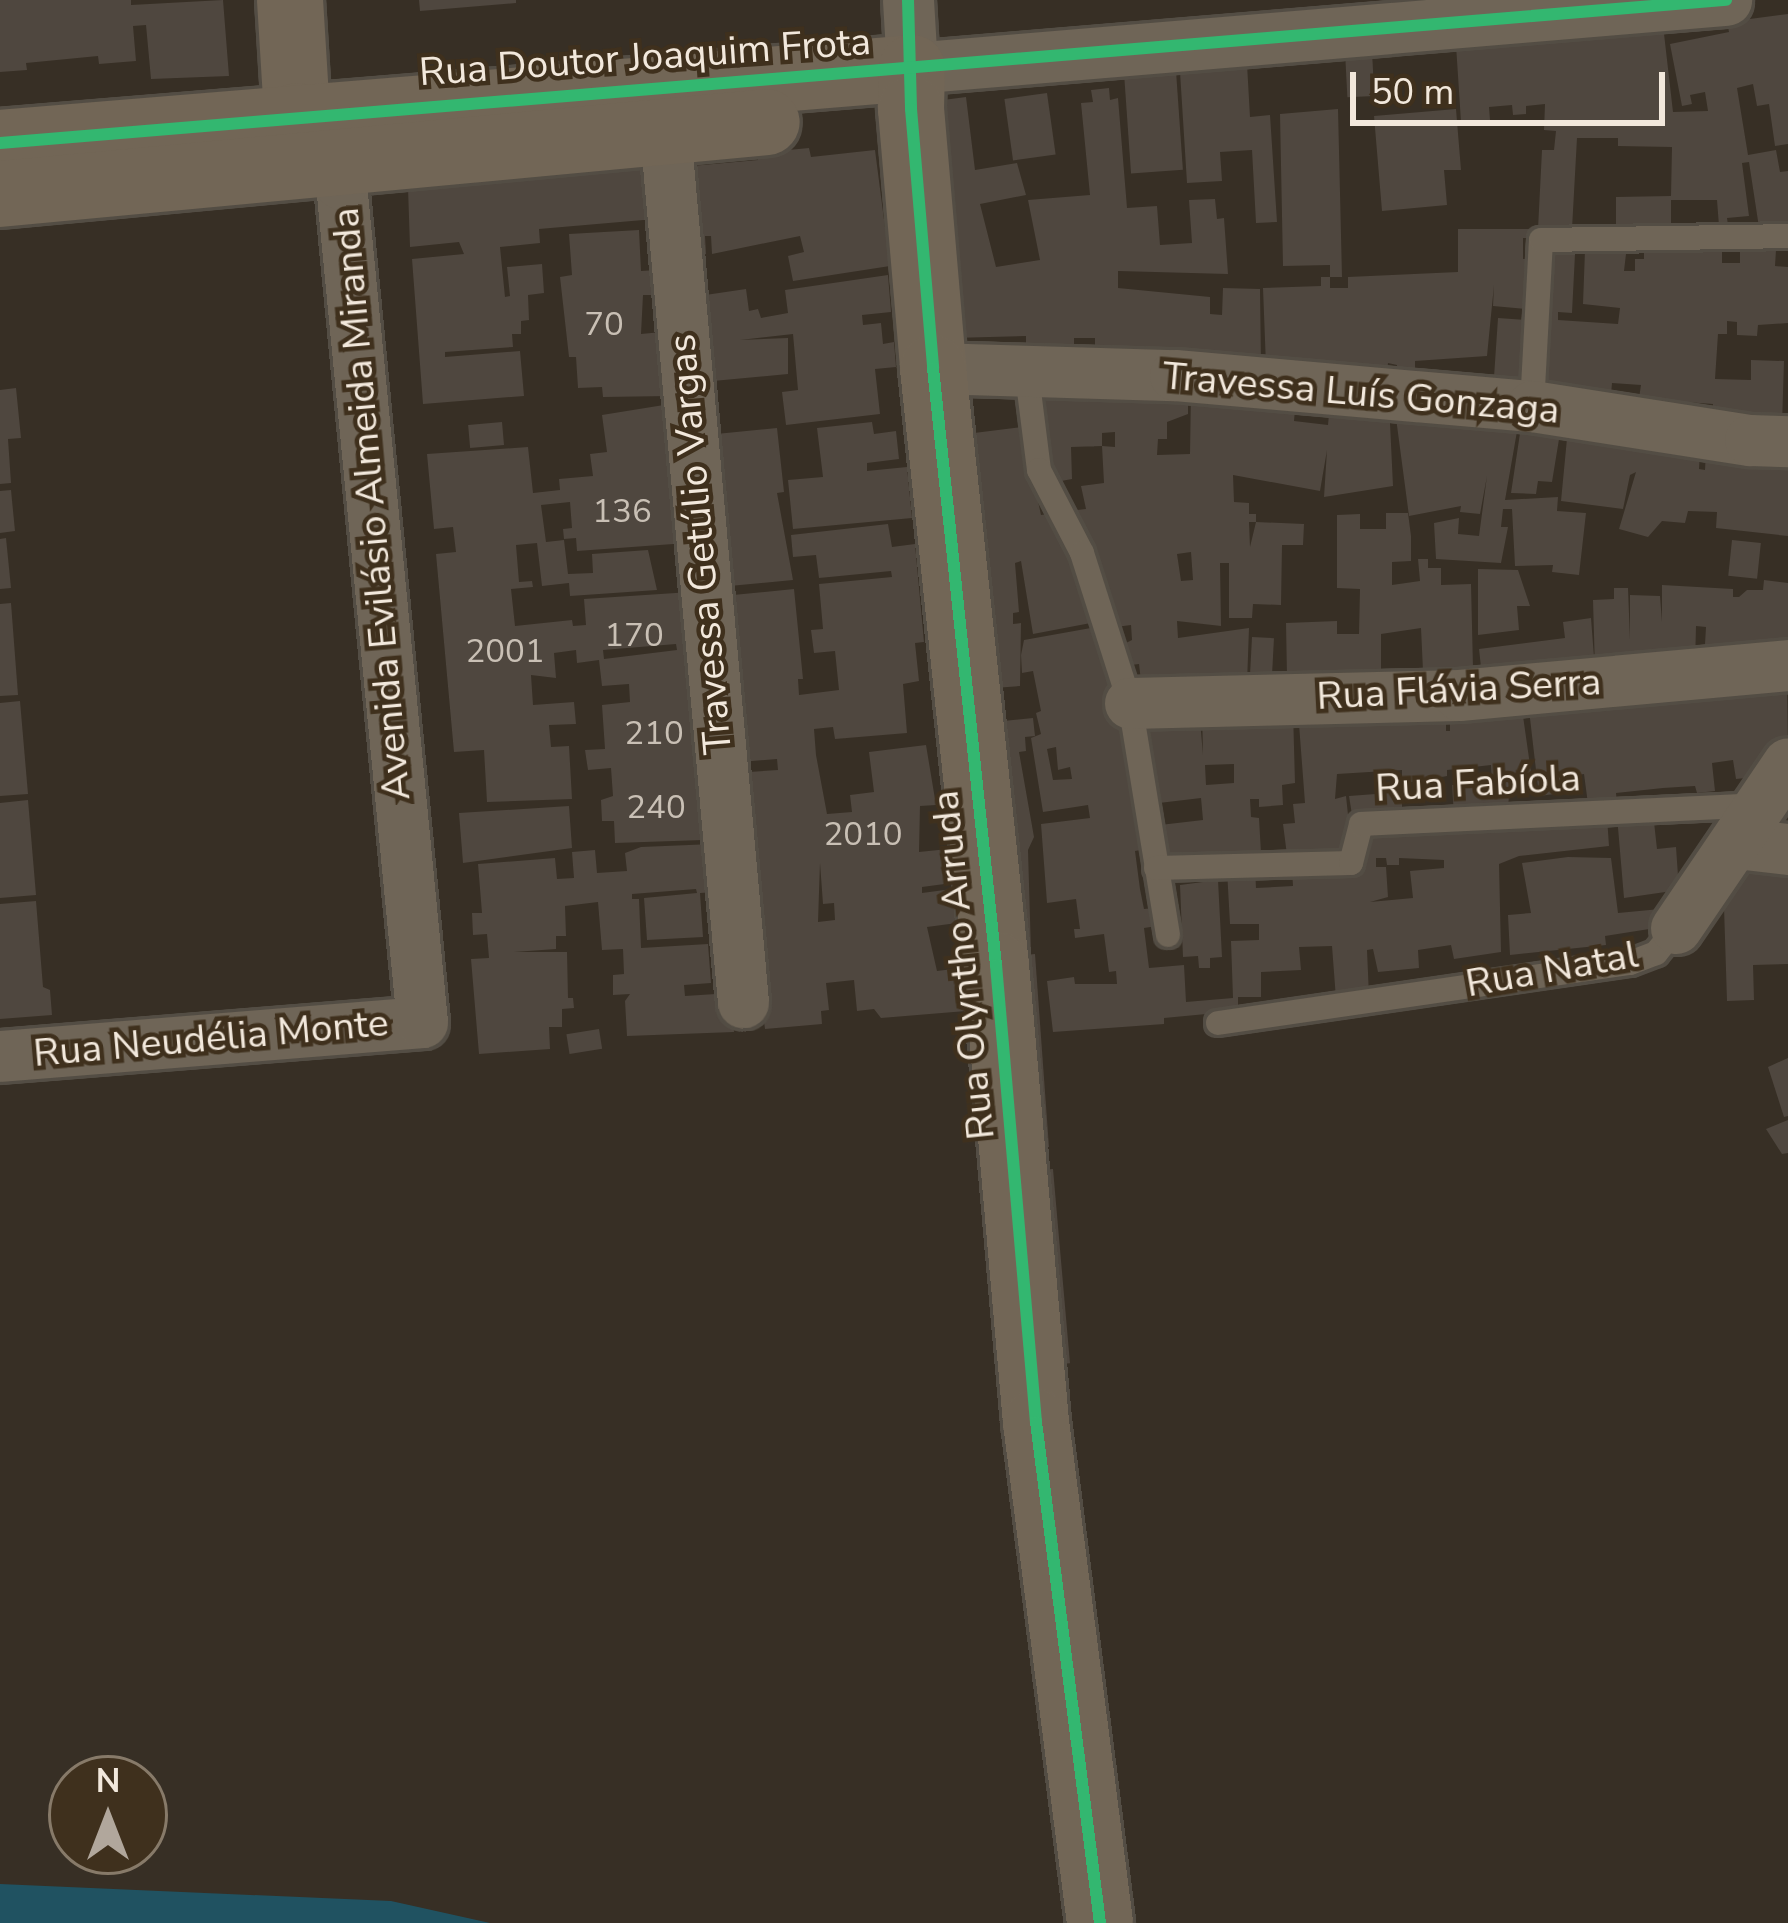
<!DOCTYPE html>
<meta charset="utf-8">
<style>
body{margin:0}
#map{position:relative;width:1788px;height:1923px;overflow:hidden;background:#372f25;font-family:"Nunito Sans",sans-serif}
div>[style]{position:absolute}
.water>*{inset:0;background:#205261}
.building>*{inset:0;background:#4f473f;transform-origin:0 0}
.roads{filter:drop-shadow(3px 0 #534d44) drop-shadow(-3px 0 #534d44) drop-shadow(0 3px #534d44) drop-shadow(0 -3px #534d44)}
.lane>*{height:24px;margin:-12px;padding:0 12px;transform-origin:12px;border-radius:12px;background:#6f6557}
.street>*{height:51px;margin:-25.5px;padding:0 25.5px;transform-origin:25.5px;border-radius:25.5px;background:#6f6557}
.secondary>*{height:66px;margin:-33px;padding:0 33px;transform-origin:33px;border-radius:33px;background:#726656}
.cycleway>*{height:12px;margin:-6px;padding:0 6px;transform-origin:6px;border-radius:6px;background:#33b770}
span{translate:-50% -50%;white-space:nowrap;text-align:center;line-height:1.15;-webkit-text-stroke:9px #3f301d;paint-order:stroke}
.number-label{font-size:33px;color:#c9c0b5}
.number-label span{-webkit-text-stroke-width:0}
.street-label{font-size:39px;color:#f2e8dc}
.north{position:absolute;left:48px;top:1755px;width:120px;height:120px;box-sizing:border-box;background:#3f301d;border:3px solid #877a69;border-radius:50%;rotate:0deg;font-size:33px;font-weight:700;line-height:48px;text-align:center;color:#f2e8dc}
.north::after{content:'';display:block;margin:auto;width:42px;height:54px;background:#b1a79c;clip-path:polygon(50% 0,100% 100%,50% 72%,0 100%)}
.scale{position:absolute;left:1350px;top:72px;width:315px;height:54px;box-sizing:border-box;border:6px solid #f2e8dc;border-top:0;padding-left:15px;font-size:36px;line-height:42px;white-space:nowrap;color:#f2e8dc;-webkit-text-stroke:9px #3f301d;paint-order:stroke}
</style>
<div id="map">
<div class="water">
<div style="clip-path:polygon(0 1884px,391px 1901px,490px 1923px,0 1923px)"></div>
</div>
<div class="building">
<div style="clip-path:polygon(0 0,131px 0,131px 5px,223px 0,229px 76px,151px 79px,146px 25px,133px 26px,136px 61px,99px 64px,98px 56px,26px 63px,27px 70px,0 72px)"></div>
<div style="clip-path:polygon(419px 0,516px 0,516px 3px,420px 11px)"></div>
<div style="clip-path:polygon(1788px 14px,1788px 144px,1775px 146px,1769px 104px,1757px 106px,1753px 84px,1737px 88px,1748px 155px,1776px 150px,1780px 172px,1788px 171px,1788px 232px,1760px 234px,1749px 162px,1742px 163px,1749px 216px,1727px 218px,1728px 225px,1719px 226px,1717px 200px,1671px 200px,1671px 236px,1616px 235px,1616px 197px,1671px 196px,1672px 147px,1618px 146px,1618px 138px,1577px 138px,1572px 229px,1538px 229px,1542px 150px,1554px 150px,1556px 131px,1544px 130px,1545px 104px,1526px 106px,1526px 114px,1513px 115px,1512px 105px,1489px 107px,1490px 120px,1461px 122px,1456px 45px,1663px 25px,1673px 112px,1708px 111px,1705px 92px,1690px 95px,1692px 104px,1682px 106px,1670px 44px,1729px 32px,1727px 22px)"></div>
<div style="left:1372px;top:51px;width:45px;height:27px;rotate:87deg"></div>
<div style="clip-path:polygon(1247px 64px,1250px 117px,1270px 115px,1277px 222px,1256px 223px,1252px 150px,1220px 152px,1222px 181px,1187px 183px,1180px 72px)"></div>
<div style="left:1176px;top:71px;width:99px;height:52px;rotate:86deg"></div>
<div style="clip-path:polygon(1109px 88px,1110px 100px,1118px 98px,1127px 208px,1157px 206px,1160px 245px,1192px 243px,1189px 200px,1215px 199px,1217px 219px,1224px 218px,1228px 274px,1118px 271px,1118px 288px,1210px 297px,1210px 314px,1222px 315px,1223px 288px,1260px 289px,1261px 365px,1095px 356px,1095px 338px,1074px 338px,1074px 356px,1026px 356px,1026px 336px,952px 338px,928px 102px,966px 97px,975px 170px,1017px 163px,1026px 195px,980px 204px,996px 267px,1040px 260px,1028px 200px,1090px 195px,1081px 103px,1093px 102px,1091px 90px)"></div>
<div style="left:1047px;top:93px;width:62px;height:43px;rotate:82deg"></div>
<div style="clip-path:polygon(1338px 109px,1342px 277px,1330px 277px,1330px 288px,1348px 288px,1348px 277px,1458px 272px,1458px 229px,1530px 229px,1530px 238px,1523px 238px,1523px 259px,1535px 259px,1529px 379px,1494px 377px,1498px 318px,1526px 320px,1526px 309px,1493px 306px,1494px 285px,1487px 356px,1415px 361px,1415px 375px,1396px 373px,1397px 365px,1388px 363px,1387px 373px,1321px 370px,1321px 362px,1266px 366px,1263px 288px,1321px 286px,1321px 277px,1330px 277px,1330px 265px,1283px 266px,1280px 114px)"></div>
<div style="clip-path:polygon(1456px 109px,1461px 170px,1444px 170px,1447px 205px,1382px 211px,1374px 116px)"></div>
<div style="clip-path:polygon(809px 148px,811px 157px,875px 150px,890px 266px,793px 281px,788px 256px,804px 252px,800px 236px,712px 254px,711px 236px,705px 236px,706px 254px,692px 258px,680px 167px,758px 160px,758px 153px)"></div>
<div style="clip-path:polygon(651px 162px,655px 219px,539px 229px,540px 243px,500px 247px,505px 297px,510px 296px,507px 267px,542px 264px,544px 293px,528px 295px,529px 320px,521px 321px,521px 334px,512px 334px,513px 347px,445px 352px,445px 357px,520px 351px,524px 396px,423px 404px,412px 259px,464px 254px,459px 242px,410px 247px,408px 188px)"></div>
<div style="clip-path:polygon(639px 230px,641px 271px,657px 270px,659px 295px,643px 295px,641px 334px,662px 332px,669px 396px,603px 397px,602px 387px,578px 388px,576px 357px,569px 357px,560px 277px,572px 275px,569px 234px)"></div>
<div style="clip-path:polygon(1644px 247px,1722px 249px,1722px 263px,1740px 263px,1740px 250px,1776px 250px,1775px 266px,1788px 267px,1788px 323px,1758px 325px,1757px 336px,1737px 335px,1737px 322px,1727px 321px,1727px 334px,1718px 334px,1715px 379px,1751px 380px,1751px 360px,1784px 361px,1782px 425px,1711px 424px,1713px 404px,1685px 402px,1684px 412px,1639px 398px,1641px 385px,1612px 383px,1611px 395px,1540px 393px,1547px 253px,1575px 254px,1572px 313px,1558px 312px,1558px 320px,1618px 324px,1620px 308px,1583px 304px,1585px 250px,1626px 254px,1624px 271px,1635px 271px,1635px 259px,1644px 259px)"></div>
<div style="clip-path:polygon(888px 275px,891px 312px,862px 315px,863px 325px,881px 323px,883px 344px,894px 342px,896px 367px,875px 369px,880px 414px,786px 425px,782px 392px,798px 390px,793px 334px,740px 340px,788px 338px,788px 374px,713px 381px,712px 365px,699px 366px,697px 348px,712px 346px,696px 345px,685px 298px,746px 289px,749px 311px,758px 309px,761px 318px,788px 313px,785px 290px)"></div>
<div style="clip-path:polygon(966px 383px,974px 433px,1022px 427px,1041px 515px,1054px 513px,1072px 542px,1096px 622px,1033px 634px,1021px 561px,1015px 563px,1019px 612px,1013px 613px,1013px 624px,1021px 623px,1020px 686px,980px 689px)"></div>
<div style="clip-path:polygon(evenodd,1037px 386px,1188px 388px,1188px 414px,1167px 422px,1167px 439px,1158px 439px,1157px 455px,1190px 454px,1191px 391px,1296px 399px,1294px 421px,1328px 425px,1330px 402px,1389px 402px,1393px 486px,1324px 497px,1327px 450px,1320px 491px,1233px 475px,1234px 502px,1249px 503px,1249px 514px,1256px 514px,1256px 522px,1249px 522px,1250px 547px,1256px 522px,1304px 524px,1303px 545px,1282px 545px,1281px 605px,1253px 604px,1252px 618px,1229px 618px,1229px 563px,1220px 563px,1221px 626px,1177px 621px,1178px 638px,1249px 628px,1247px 684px,1142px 690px,1139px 664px,1131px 665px,1124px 644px,1132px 640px,1131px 625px,1116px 627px,1115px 611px,1105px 612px,1095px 552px,1086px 547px,1077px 510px,1086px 509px,1081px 486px,1104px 483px,1102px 446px,1115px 447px,1115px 432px,1102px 433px,1102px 446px,1071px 447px,1072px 479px,1050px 483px,1037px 386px,1191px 552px,1193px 580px,1181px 581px,1177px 554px,1191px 552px)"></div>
<div style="clip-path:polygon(16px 388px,21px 438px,8px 439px,11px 483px,0 484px,0 390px)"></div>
<div style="clip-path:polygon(evenodd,670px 404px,682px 493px,671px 494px,673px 521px,685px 520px,687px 543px,577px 551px,576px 538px,564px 539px,563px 529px,572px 528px,570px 502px,541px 505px,546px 542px,564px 540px,568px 574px,593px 573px,592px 554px,648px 550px,657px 590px,570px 596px,569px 583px,542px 586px,537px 543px,516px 545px,519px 582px,532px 581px,533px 587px,511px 589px,515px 626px,572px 620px,573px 626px,586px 625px,584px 599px,691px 592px,703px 840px,615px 843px,614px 821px,602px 821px,601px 800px,613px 796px,611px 768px,588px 770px,585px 750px,605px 749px,602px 705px,630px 702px,629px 684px,602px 686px,599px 660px,577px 663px,576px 650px,554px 653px,556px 678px,531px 675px,533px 705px,574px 702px,576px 724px,549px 725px,551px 747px,569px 746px,572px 799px,487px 802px,484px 750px,454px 752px,436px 554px,456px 552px,453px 527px,434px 529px,427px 454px,528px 447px,533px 493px,560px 490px,559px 479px,593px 476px,590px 454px,607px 452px,602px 415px,670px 404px,676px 644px,677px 650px,604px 659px,603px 650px,676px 644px)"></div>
<div style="clip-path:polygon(1396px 418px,1519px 420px,1505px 500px,1558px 497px,1557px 511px,1586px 513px,1579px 575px,1552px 572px,1553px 565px,1515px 566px,1512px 509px,1503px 509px,1501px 527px,1508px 527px,1501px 563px,1436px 559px,1434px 523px,1459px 518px,1458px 534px,1479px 536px,1487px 476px,1480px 514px,1460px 512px,1461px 506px,1409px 516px)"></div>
<div style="clip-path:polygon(1522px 420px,1561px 427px,1552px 482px,1538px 481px,1536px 494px,1511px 493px)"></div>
<div style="left:502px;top:422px;width:23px;height:34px;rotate:85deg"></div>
<div style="clip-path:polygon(872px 422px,874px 434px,896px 431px,899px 459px,867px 463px,867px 471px,907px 467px,912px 518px,793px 529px,788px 480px,823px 477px,817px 428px)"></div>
<div style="clip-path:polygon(777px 428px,784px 492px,777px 493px,793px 580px,719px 587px,706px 435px)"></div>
<div style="clip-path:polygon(1568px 428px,1602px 432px,1600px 445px,1639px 450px,1642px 440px,1700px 452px,1699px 469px,1705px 470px,1706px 450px,1788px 455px,1788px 536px,1716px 528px,1717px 512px,1688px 511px,1685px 523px,1662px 521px,1648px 537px,1619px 529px,1636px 472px,1630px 475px,1623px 509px,1561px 501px)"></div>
<div style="clip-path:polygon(11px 490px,15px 531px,0 533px,0 491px)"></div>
<div style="clip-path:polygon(1386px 513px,1408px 513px,1411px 536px,1411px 561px,1392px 562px,1392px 585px,1420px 581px,1418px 559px,1428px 559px,1428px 568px,1441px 568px,1441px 585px,1471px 584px,1473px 668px,1462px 669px,1463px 678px,1423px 671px,1421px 628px,1381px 634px,1381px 677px,1287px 677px,1286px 623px,1337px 621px,1337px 634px,1359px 634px,1360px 589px,1337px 588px,1337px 515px,1360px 514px,1360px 529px,1386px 529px)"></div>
<div style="clip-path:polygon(evenodd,888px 524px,892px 547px,915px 544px,924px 642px,915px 643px,919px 681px,903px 684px,907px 733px,835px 739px,833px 727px,814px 729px,816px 755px,827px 814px,852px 812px,850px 795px,874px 792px,869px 752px,926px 745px,936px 805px,920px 806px,919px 852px,948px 849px,952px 883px,922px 887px,922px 893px,952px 889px,957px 923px,927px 927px,937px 971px,961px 968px,966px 1011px,881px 1018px,874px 1009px,857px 1011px,854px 980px,826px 983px,829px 1010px,821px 1011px,822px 1024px,765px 1029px,751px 923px,762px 922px,761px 911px,750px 913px,742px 797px,752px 797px,749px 772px,778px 770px,777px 759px,740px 762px,729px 637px,737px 636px,733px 595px,794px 589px,803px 679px,798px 679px,799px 695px,839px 690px,835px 651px,814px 653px,811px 630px,823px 629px,819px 584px,892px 577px,891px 571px,819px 578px,816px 555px,793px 557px,791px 535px,888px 524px,820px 863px,823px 904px,834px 903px,835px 920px,818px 922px,820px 863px)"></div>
<div style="clip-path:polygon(6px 538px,11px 588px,0 589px,0 539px)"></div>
<div style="left:1732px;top:540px;width:29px;height:36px;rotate:6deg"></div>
<div style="clip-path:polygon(1478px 569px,1518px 570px,1530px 606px,1517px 606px,1519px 630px,1478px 635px)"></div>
<div style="clip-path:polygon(1764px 580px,1788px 583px,1788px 654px,1704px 661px,1706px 627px,1696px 626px,1695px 666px,1595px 670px,1593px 600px,1614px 599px,1614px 588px,1628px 588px,1630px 640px,1630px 595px,1660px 596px,1662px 622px,1662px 585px,1733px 589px,1733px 597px,1739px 597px,1747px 590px,1763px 590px)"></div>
<div style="clip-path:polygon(11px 603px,18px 695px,0 696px,0 604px)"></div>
<div style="clip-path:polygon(1591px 618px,1595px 670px,1483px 685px,1479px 649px,1565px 638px,1563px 622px)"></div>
<div style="clip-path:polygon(evenodd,1102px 626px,1127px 770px,1135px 768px,1146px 849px,1135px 851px,1140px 889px,1144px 909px,1154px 908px,1157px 926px,1144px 928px,1149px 968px,1184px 965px,1186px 1002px,1233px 998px,1231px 941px,1259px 940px,1259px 924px,1230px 924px,1227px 870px,1255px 868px,1256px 888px,1293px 886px,1292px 870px,1329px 867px,1366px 829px,1607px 817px,1609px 846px,1519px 856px,1499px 864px,1501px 952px,1454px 959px,1451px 945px,1418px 950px,1419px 968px,1378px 972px,1373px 949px,1367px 950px,1369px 996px,1336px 999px,1332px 946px,1299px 947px,1301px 970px,1261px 972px,1261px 997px,1238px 997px,1238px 1011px,1164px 1018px,1164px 1024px,1053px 1032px,1047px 981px,1074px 977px,1075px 984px,1117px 984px,1116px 971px,1109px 972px,1104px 934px,1075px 938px,1074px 929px,1080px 929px,1076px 899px,1047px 903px,1041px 824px,1090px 818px,1088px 805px,1043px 812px,1031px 738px,1041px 734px,1036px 713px,1041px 711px,1033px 671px,1022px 673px,1021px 655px,1024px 640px,1102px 626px,1056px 747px,1058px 770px,1070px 767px,1072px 779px,1053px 780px,1047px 749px,1056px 747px,1102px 626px,1376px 858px,1386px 858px,1387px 865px,1399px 865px,1399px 858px,1444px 860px,1444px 868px,1410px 871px,1413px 898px,1370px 902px,1388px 897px,1386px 867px,1376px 867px,1376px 858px)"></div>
<div style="left:1252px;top:637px;width:22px;height:41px;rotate:3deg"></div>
<div style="clip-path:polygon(1787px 686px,1788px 747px,1755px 777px,1736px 779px,1733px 760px,1712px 763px,1715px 791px,1697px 793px,1695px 786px,1663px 788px,1616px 793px,1617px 803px,1588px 804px,1584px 774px,1561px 778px,1562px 793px,1539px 796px,1528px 701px)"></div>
<div style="clip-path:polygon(20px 701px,28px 794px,0 796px,0 703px)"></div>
<div style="clip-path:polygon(1521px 702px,1534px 793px,1509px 794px,1508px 811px,1454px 815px,1452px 785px,1492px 783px,1491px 765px,1447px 770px,1447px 776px,1416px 782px,1402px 782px,1402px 770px,1337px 774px,1335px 799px,1346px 796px,1352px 852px,1288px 863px,1283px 824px,1295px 823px,1293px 804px,1305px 803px,1298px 711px,1446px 718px,1446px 731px,1450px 731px,1450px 706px)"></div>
<div style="clip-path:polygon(evenodd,1199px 709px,1203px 755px,1202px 709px,1293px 711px,1295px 783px,1282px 785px,1283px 805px,1259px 807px,1259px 799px,1250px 799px,1251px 817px,1259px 818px,1261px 853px,1169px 861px,1160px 825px,1203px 820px,1201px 798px,1159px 803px,1141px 728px,1199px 709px,1234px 764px,1234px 783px,1206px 785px,1205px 765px,1234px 764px)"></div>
<div style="clip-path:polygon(1033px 718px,1035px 736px,1025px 737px,1026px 751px,1019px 752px,1034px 837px,1028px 850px,1031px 952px,1015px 954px,984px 723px)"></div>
<div style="clip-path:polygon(1402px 792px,1402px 815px,1353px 821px,1349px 796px)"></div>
<div style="clip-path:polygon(28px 800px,36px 895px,0 898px,0 803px)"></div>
<div style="clip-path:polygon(569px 806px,572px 848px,463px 863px,459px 813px)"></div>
<div style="clip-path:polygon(1653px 813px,1657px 849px,1676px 847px,1679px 890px,1624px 898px,1617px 816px)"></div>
<div style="clip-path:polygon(713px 844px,717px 892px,700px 893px,703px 937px,647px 940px,644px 898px,697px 893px,696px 889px,632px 894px,632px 899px,639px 899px,641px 948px,708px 944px,711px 983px,684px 985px,685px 996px,731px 993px,734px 1032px,627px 1036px,625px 1001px,630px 994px,613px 995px,613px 975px,624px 974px,623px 949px,602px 950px,598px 902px,565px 906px,566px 936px,556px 936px,556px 949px,514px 952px,567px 952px,568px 998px,573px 998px,574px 1008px,562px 1009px,562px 1027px,549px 1027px,550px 1049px,479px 1054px,471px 959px,489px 958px,487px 934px,473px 935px,472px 913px,482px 913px,478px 864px,555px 858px,557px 879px,574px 878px,572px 852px,595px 850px,597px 873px,627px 871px,625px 853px,641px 847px)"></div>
<div style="clip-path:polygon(1568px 857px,1611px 858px,1618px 913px,1671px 908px,1662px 927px,1605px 936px,1606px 945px,1510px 955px,1508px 915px,1531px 913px,1522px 863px)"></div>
<div style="clip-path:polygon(1731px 868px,1788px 869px,1788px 964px,1753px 965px,1754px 1000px,1727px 1001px,1723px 876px)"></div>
<div style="clip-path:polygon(1218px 880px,1222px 957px,1210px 958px,1210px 968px,1199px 968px,1198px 956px,1183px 957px,1180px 885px)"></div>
<div style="clip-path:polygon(36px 901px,43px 987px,50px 990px,52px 1015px,0 1019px,0 904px)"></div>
<div style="clip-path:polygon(1035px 954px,1049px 1147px,1033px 1148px,1012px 956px)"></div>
<div style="left:599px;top:1029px;width:20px;height:33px;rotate:81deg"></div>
<div style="clip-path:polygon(1788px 1058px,1788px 1116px,1784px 1117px,1768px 1067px)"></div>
<div style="clip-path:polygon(1788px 1120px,1788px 1153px,1782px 1154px,1766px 1129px)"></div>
<div style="left:1053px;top:1169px;width:195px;height:18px;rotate:85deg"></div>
</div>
<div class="roads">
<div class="lane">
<div style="left:1026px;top:367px;width:104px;rotate:82.8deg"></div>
<div style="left:1039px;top:470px;width:93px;rotate:62.6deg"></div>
<div style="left:1082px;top:553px;width:157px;rotate:72.3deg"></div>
<div style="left:1130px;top:703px;width:235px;rotate:80.7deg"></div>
<div style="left:1532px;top:406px;width:166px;rotate:-86.9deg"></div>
<div style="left:1541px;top:240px;width:247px;rotate:-0.9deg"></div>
<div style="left:1156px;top:868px;width:195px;rotate:-1.5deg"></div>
<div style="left:1351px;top:863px;width:40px;rotate:-75.6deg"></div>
<div style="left:1361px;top:824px;width:396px;rotate:-2.7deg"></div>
<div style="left:1218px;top:1023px;width:416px;rotate:-8.3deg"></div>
<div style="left:1630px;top:963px;width:28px;rotate:-21deg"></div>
<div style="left:1656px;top:953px;width:32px;rotate:-51deg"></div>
</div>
<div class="street">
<div style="left:908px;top:0;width:68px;rotate:86.6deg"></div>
<div style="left:912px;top:68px;width:817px;rotate:-4.78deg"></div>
<div style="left:662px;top:98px;width:908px;rotate:84.88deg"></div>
<div style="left:933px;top:368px;width:242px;rotate:1.7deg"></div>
<div style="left:1175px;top:375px;width:358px;rotate:5deg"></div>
<div style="left:1532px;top:406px;width:221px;rotate:8.9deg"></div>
<div style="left:1750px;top:440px;width:38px;rotate:2deg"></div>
<div style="left:1130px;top:703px;width:329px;rotate:-1.4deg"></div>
<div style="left:1459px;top:695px;width:330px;rotate:-5.2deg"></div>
<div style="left:1736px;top:843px;width:52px;rotate:6.6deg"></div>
<div style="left:1676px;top:928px;width:199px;rotate:-55.8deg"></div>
<div style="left:0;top:1056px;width:423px;rotate:-4.6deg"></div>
<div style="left:422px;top:1022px;width:842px;rotate:-95.52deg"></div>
<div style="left:341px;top:184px;width:33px;rotate:-139deg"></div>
</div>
<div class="secondary">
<div style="left:290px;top:0;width:116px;rotate:86.5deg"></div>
<div style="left:297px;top:116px;width:40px;rotate:66.6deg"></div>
<div style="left:0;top:143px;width:915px;rotate:-4.7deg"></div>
<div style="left:912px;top:68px;width:41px;rotate:91.4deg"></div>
<div style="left:911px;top:109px;width:260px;rotate:85.1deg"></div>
<div style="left:933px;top:368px;width:600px;rotate:83.98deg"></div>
<div style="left:996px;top:965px;width:459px;rotate:85deg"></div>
<div style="left:1036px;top:1422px;width:505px;rotate:82.72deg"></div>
<div style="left:0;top:194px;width:770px;rotate:-5.36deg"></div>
</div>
</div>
<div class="cycleway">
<div style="left:908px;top:0;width:109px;rotate:88.4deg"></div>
<div style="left:911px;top:109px;width:260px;rotate:85.1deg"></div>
<div style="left:933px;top:368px;width:600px;rotate:83.98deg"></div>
<div style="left:996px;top:965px;width:459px;rotate:85deg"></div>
<div style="left:1036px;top:1422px;width:505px;rotate:82.72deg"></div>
<div style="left:0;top:143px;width:1732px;rotate:-4.74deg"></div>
</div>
<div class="number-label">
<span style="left:604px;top:325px">70</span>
<span style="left:622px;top:512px">136</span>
<span style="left:634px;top:636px">170</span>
<span style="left:505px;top:652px">2001</span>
<span style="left:654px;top:734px">210</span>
<span style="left:656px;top:808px">240</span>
<span style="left:863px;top:835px">2010</span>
</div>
<div class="street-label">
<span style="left:645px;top:58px;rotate:-4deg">Rua Doutor Joaquim Frota</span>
<span style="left:1361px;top:394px;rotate:5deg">Travessa Luís Gonzaga</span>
<span style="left:372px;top:504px;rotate:-95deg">Avenida Evilásio Almeida Miranda</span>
<span style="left:701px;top:544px;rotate:-95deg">Travessa Getúlio Vargas</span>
<span style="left:1459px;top:690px;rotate:-3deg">Rua Flávia Serra</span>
<span style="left:1478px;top:784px;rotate:-3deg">Rua Fabíola</span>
<span style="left:964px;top:965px;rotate:-96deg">Rua Olyntho Arruda</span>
<span style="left:1552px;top:970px;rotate:-10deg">Rua Natal</span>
<span style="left:211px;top:1039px;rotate:-5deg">Rua Neudélia Monte</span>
</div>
<div class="north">N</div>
<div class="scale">50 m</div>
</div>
